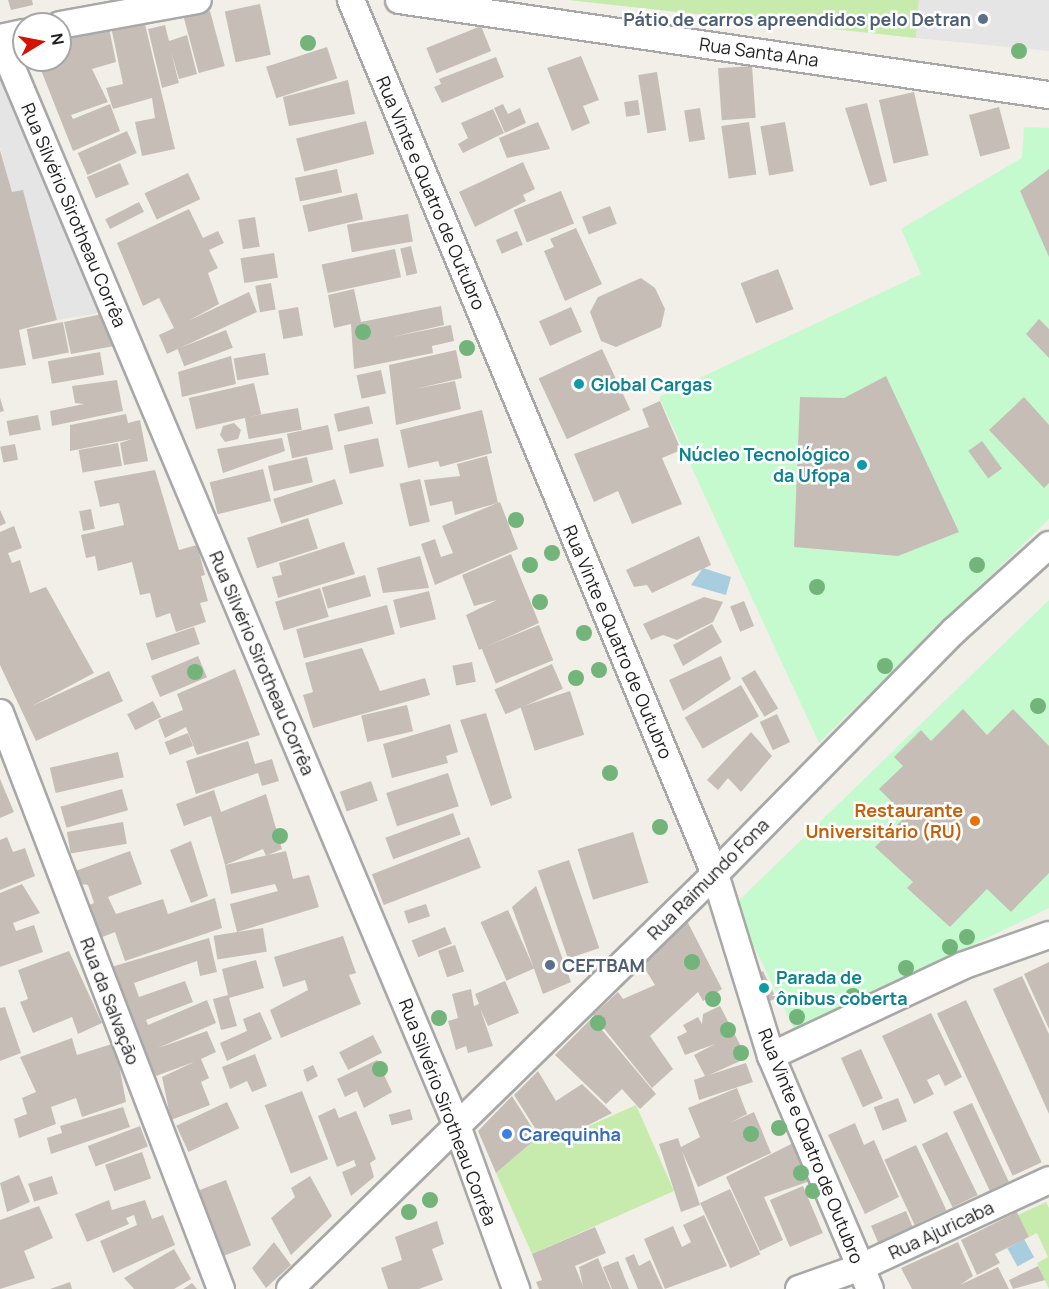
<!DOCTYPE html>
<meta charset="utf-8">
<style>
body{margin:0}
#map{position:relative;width:1049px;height:1289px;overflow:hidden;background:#f1efe7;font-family:Manrope,sans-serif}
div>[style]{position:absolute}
.grass>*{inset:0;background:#c6ebad}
.park>*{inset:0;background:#c5face}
.parking>*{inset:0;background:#e5e5e5}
.water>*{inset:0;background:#a7cddf;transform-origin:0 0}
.building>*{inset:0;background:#c6beb6;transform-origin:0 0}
.roads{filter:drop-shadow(2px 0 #a8a8a8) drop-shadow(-2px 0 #a8a8a8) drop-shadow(0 2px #a8a8a8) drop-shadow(0 -2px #a8a8a8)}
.minor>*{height:26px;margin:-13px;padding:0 13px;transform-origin:13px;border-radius:13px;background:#fff}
.trees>*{width:16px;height:16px;margin:-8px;border-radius:50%;background:#72b479}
.dots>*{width:16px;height:16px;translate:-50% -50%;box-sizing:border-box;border:3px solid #fff;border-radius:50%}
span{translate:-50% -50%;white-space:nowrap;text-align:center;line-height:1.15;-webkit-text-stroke:5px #fff;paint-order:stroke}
.service-label{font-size:18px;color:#4e5e75;font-weight:700}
.right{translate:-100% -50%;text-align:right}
.left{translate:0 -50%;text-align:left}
.street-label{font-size:18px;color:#212121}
.culture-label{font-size:18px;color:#0d838f;font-weight:700}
.food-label{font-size:18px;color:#c56008;font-weight:700}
.shop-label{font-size:18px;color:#366cbe;font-weight:700}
.north{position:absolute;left:12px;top:12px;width:60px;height:60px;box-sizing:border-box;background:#fff;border:2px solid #a6a6a6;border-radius:50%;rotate:80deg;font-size:16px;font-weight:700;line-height:24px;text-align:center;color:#212121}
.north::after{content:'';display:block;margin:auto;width:21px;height:27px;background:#d11300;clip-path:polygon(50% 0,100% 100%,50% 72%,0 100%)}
</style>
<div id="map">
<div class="grass">
<div style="clip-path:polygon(568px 0,919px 0,916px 38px)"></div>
<div style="clip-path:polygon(636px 1105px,674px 1191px,532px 1254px,496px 1173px,538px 1137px,545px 1144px,566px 1128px,571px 1134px)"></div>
<div style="clip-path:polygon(1046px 1202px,1049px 1208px,1049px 1289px,1037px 1263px,1048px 1257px,1037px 1233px,1029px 1237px,1018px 1215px)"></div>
</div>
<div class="park">
<div style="clip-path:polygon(1024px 127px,1049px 128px,1049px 519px,819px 743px,659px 397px,921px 274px,901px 229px,1022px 158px)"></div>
<div style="clip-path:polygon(1049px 600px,1049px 908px,795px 1031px,734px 905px)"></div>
</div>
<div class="parking">
<div style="clip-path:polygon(919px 0,1049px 0,1049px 51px,916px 38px)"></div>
<div style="clip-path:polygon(0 68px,49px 185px,99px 313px,57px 320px,23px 191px,12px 192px,0 147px)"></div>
</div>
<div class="water">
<div style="clip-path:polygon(703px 568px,731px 577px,726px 595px,691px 585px)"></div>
<div style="left:1024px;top:1239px;width:21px;height:19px;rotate:61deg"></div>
</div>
<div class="building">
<div style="clip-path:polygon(8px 0,32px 0,33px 5px,11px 10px)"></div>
<div style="left:260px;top:4px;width:52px;height:36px;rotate:78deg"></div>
<div style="left:210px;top:11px;width:57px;height:27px;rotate:75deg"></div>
<div style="clip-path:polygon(143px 16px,175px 149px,142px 156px,135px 122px,155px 118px,152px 98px,113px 109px,106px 88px,123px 84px,110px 22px)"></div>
<div style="clip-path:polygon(108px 23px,116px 62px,92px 69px,108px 102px,71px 115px,73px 119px,110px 104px,120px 131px,73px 151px,37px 60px,60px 60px,60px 34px)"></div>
<div style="clip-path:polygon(165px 25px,169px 41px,187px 35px,197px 74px,179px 79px,171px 52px,179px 83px,162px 88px,148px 29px)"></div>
<div style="left:481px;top:26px;width:27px;height:59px;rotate:68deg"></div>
<div style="left:327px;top:47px;width:33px;height:64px;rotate:72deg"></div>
<div style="clip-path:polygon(581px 56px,599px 100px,583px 106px,590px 123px,572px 131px,547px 68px)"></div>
<div style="clip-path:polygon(496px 57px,504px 77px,442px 103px,434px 87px,441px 84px,439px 79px)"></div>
<div style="left:752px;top:66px;width:52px;height:34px;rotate:86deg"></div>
<div style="left:657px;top:72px;width:59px;height:19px;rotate:81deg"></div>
<div style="clip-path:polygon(348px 80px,355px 114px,289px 126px,283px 97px)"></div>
<div style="left:914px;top:92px;width:65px;height:36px;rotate:77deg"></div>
<div style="left:638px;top:100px;width:15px;height:14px;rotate:82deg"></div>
<div style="clip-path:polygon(867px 103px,887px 181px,870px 186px,845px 108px)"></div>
<div style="clip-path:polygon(503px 104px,508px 114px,520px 108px,526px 123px,505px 133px,494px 108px)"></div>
<div style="left:999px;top:107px;width:43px;height:31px;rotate:75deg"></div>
<div style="left:700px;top:108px;width:32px;height:16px;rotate:81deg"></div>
<div style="clip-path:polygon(493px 109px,504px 133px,463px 153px,458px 144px,468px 138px,461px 123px)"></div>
<div style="left:366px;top:121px;width:34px;height:72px;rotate:76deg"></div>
<div style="clip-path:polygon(538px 122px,550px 149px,507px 158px,499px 138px)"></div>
<div style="left:749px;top:122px;width:53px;height:28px;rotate:82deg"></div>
<div style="left:785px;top:122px;width:50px;height:25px;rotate:80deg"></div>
<div style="left:127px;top:131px;width:24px;height:54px;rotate:66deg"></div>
<div style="clip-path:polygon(0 150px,12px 192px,23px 190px,57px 320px,19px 330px,26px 365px,0 369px)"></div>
<div style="clip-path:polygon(523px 162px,535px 189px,523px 195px,526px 201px,475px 227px,459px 192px)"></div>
<div style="left:120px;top:163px;width:23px;height:36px;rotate:67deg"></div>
<div style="left:337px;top:169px;width:24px;height:43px;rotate:78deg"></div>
<div style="clip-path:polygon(1049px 169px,1049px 257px,1020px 191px)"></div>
<div style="left:188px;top:173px;width:29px;height:48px;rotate:65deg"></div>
<div style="left:561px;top:191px;width:35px;height:51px;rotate:68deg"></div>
<div style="left:357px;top:193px;width:27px;height:56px;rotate:77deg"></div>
<div style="left:139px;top:202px;width:11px;height:38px;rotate:63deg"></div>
<div style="left:610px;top:206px;width:19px;height:30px;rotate:69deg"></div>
<div style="clip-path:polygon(189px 209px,203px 238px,218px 231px,224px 243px,209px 250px,218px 268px,208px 273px,219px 304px,188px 321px,249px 292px,257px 312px,167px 354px,159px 335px,174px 328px,159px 298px,143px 306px,117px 243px)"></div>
<div style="left:408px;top:214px;width:28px;height:62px;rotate:80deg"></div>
<div style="left:255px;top:217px;width:30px;height:17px;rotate:81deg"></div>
<div style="clip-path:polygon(576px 228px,602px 284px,565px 301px,544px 251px,554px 247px,550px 239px)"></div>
<div style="left:517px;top:231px;width:15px;height:23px;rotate:67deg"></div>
<div style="left:411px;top:246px;width:28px;height:11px;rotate:77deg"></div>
<div style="left:395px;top:249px;width:29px;height:75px;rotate:78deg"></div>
<div style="left:274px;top:253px;width:25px;height:34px;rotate:81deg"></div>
<div style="left:778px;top:269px;width:43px;height:40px;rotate:69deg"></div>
<div style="clip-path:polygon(641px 278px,655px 288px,665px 309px,661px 327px,616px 347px,601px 341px,590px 312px,598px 297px)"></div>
<div style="left:271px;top:283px;width:27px;height:16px;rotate:80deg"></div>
<div style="clip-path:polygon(354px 289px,361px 322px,441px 306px,444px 325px,392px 337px,451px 325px,454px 341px,432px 346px,433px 353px,354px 369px,351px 324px,334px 328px,328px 295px)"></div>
<div style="left:298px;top:307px;width:29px;height:20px;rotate:80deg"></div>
<div style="left:571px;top:307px;width:27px;height:35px;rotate:66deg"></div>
<div style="clip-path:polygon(102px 314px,114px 346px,71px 354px,64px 322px)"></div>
<div style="clip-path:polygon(1039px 319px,1049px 329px,1049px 358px,1026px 334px)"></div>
<div style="left:63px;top:322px;width:31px;height:37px;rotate:79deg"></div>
<div style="left:226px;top:330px;width:19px;height:52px;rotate:69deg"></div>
<div style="left:602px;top:349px;width:67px;height:70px;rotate:65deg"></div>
<div style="clip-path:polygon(456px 350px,462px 378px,415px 389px,455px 381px,461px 409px,396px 425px,389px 365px)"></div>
<div style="left:100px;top:352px;width:23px;height:53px;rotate:80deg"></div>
<div style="left:265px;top:353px;width:22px;height:32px;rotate:80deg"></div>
<div style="clip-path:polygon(231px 356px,236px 384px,182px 397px,178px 372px)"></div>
<div style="left:381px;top:370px;width:24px;height:25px;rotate:78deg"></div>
<div style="clip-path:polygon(886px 376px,959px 532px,898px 556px,794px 547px,800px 397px,844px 398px)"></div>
<div style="clip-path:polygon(117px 380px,123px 411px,52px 426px,50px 411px,84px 404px,75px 403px,72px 386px)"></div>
<div style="left:254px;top:383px;width:32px;height:67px;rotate:77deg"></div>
<div style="clip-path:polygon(1024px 397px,1049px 425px,1049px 483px,1044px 488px,989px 430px)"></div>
<div style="clip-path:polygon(0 398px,4px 411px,0 412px)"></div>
<div style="clip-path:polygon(660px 401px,681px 450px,662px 458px,682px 504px,632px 524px,618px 491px,594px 502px,574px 454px,649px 427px,642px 409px)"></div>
<div style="left:369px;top:406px;width:18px;height:36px;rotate:77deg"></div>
<div style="left:298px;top:408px;width:22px;height:54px;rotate:80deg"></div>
<div style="clip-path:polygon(482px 410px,492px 453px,440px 467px,438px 461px,408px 468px,400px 430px)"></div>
<div style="clip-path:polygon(126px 414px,128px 423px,140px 420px,148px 461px,124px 465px,120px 443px,132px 439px,70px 451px,70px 425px)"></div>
<div style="left:38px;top:415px;width:15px;height:32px;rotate:79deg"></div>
<div style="clip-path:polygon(234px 423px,241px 430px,238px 439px,225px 442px,220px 435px,223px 426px)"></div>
<div style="left:328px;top:425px;width:25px;height:42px;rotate:78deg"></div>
<div style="clip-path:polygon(282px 438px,285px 451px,223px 473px,217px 449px)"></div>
<div style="left:378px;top:438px;width:29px;height:35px;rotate:78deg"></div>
<div style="left:982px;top:441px;width:34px;height:17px;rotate:54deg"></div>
<div style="left:118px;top:443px;width:23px;height:40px;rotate:80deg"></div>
<div style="left:15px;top:444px;width:16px;height:15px;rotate:79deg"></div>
<div style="clip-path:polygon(487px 456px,498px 503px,455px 515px,452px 501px,430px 506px,424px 480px,460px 476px,457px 464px)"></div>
<div style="left:307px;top:457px;width:26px;height:40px;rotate:77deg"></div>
<div style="left:263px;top:469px;width:33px;height:55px;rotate:76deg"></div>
<div style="clip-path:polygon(155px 470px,179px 550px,197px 545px,205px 575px,201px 576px,208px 601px,200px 603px,206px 622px,176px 632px,170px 613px,156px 618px,150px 593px,140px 595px,132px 562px,98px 571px,95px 556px,86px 558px,81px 535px,124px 525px,119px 503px,100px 507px,94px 481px)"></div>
<div style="left:335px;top:479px;width:26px;height:65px;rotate:72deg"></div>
<div style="left:420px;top:479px;width:44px;height:21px;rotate:77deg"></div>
<div style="clip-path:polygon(500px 502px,518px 549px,435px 585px,421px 544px,435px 539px,441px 557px,453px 553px,442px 526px)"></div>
<div style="left:91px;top:509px;width:20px;height:12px;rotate:79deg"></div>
<div style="clip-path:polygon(0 510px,6px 523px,0 526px)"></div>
<div style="left:308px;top:518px;width:32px;height:64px;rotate:72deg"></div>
<div style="clip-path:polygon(14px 526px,22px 548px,8px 553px,12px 563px,20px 560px,30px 593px,46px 587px,94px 673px,32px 706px,109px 671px,123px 701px,36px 741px,0 665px,0 532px)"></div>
<div style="clip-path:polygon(699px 536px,711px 565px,652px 593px,647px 585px,634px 587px,626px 570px)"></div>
<div style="clip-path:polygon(344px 542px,355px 574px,278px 598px,272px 577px,282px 575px,279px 563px)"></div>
<div style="clip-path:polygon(511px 554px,539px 623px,479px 650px,466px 615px,497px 600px,474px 606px,462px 575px)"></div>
<div style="clip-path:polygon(420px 556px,429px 588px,383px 593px,377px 568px)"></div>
<div style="left:365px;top:575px;width:22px;height:45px;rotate:74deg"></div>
<div style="left:320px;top:588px;width:30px;height:47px;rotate:73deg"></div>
<div style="left:429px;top:591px;width:29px;height:37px;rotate:76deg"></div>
<div style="clip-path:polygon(704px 597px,723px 602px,713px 622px,677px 640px,663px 635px,651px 640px,643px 624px)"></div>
<div style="left:744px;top:601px;width:27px;height:15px;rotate:68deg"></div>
<div style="left:387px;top:605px;width:30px;height:94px;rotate:75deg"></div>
<div style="clip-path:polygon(712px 624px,722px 642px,683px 666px,673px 645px)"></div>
<div style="left:539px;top:625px;width:38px;height:62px;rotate:68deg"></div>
<div style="left:194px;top:627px;width:18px;height:51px;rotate:71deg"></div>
<div style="clip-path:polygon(362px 648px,380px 691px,425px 678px,430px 695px,313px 728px,303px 695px,313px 692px,305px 663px)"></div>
<div style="left:198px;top:656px;width:23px;height:51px;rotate:67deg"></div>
<div style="clip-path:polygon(721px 656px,731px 679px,683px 711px,669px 680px)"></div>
<div style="left:472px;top:662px;width:20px;height:20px;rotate:79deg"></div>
<div style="left:552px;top:664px;width:27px;height:63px;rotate:66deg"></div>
<div style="clip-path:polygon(235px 669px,260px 735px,197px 755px,186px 727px,165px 738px,158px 720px,183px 710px,177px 694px)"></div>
<div style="left:755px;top:670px;width:45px;height:16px;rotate:59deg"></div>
<div style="left:741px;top:685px;width:36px;height:65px;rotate:60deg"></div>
<div style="left:570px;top:691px;width:46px;height:52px;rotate:72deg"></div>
<div style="left:153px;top:701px;width:18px;height:29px;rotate:63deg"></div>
<div style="left:407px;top:705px;width:27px;height:47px;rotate:77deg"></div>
<div style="clip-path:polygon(963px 709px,987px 735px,1013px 709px,1049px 746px,1049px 873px,1011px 912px,987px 889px,950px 927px,907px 888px,913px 882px,875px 847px,906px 816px,879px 789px,903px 766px,894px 757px,921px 730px,931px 741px)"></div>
<div style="clip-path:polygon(486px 713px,512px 798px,491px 806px,460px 720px)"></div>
<div style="left:777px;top:714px;width:31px;height:19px;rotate:65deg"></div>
<div style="clip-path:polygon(450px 724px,458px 752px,446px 756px,448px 763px,392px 778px,383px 744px)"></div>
<div style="clip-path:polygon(751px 732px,772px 756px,741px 792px,728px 778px,718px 790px,707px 780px)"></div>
<div style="left:188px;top:733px;width:14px;height:25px;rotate:69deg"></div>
<div style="clip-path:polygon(248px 741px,255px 764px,272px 759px,279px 781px,262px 786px,258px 773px,196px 794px,186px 761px)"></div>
<div style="left:118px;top:752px;width:26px;height:70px;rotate:77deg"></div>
<div style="left:448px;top:773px;width:35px;height:65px;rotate:72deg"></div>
<div style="clip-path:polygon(0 779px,14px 812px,0 818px)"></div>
<div style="left:371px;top:781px;width:21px;height:33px;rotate:71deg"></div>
<div style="left:122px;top:789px;width:22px;height:64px;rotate:74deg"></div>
<div style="clip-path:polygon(214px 790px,221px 812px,266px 794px,282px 849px,266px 856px,263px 849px,225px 865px,211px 816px,184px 826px,176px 804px)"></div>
<div style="left:453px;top:813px;width:23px;height:72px;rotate:70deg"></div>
<div style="left:123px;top:822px;width:22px;height:57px;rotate:80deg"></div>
<div style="left:633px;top:832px;width:53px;height:58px;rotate:73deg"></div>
<div style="clip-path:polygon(7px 837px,13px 852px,25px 848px,35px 876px,0 890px,0 840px)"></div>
<div style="left:469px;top:837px;width:33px;height:104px;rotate:69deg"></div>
<div style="clip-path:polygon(191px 841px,208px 896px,191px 903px,170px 850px)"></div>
<div style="clip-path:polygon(130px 851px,142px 884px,108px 897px,116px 914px,163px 899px,168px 914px,215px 898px,222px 928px,125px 961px,115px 932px,95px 940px,83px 908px,94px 903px,88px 885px,75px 883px,70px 873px)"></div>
<div style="clip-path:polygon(286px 851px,293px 879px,309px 875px,319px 907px,237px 932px,230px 904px,278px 891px,275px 884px,231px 894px,225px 865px)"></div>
<div style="left:569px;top:860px;width:93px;height:33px;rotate:71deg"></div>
<div style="clip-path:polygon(22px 884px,40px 913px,13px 923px,16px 931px,34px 925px,43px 952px,0 967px,0 893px)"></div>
<div style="clip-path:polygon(536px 886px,571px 982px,543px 994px,512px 907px)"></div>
<div style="left:426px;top:904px;width:13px;height:23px;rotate:72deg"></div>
<div style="left:508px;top:910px;width:64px;height:30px;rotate:66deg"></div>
<div style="clip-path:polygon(686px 919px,722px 989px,703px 1001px,698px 992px,650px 1036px,673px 1069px,652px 1088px,593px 1015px,618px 992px,623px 999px,655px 985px,642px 964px)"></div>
<div style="left:445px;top:927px;width:18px;height:36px;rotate:68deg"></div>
<div style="left:263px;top:928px;width:24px;height:50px;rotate:81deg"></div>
<div style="clip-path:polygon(343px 936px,356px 973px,349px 975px,361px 1004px,281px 1038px,270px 1010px,308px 990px,305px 980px,283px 987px,274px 957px)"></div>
<div style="clip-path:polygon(209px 938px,217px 972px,200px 976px,197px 961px,134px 983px,139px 997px,185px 981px,193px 1002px,146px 1020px,148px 1025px,207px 1000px,216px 1023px,158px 1048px,207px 1031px,216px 1052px,201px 1059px,209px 1078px,201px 1082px,210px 1105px,171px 1120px,162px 1077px,194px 1062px,156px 1076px,108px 968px)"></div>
<div style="left:455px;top:945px;width:28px;height:18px;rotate:71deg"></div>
<div style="clip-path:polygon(69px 951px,102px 1023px,78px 1034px,72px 1017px,33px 1033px,20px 1002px,28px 999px,18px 970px)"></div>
<div style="clip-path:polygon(256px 960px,264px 988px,229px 998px,237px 1026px,221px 1030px,213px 999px,228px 995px,222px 969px)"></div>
<div style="clip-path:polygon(1049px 962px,1049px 1029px,1024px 974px)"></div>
<div style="left:763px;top:971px;width:30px;height:13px;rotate:64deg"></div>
<div style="clip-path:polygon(1022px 976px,1049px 1034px,1049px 1114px,993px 989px)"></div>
<div style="clip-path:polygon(505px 981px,519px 1013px,488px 1026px,480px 1008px,493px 1046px,468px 1053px,466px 1046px,456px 1050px,448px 1021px,458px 1018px,452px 994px,471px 989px,474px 1006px,479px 1004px,475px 994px)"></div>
<div style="left:966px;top:1000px;width:179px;height:32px;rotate:65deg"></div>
<div style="clip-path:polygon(720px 1006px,747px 1058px,709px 1075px,746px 1063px,753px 1082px,699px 1100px,694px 1080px,705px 1076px,694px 1055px,715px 1044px,685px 1055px,677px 1037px,687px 1032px,683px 1025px,698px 1017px,702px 1024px,703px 1014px)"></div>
<div style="clip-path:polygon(5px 1007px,21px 1053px,0 1061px,0 1008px)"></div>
<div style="clip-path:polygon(260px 1012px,272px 1039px,227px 1061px,220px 1043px,247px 1031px,243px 1019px)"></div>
<div style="clip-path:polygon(931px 1013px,962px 1077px,945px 1086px,939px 1074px,927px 1080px,934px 1094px,914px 1104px,882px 1036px)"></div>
<div style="clip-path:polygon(592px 1018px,656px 1094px,640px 1109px,622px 1089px,606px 1104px,555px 1055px)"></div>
<div style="left:373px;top:1035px;width:20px;height:38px;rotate:63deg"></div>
<div style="clip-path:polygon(72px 1038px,77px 1055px,115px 1043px,126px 1102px,82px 1117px,76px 1098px,51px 1107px,56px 1124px,19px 1138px,14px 1119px,27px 1114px,22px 1098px,36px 1092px,20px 1057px)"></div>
<div style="left:861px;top:1049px;width:54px;height:22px;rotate:66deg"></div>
<div style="clip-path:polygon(255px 1054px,267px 1086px,252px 1092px,247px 1081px,230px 1089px,222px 1067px)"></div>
<div style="clip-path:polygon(377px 1060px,392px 1092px,364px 1108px,357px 1091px,345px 1097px,337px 1079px)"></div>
<div style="clip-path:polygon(313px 1065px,318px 1076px,307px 1082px,303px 1070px)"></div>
<div style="clip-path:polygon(538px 1071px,556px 1101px,582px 1084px,612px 1113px,571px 1134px,566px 1128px,545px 1144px,514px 1095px)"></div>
<div style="clip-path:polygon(737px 1088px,747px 1114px,730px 1123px,754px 1112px,771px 1153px,698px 1187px,682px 1151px,700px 1205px,681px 1212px,659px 1144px,678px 1138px,681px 1147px,700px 1137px,688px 1108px)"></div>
<div style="left:302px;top:1091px;width:73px;height:40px;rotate:69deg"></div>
<div style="clip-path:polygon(512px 1096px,538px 1137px,496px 1173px,478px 1131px)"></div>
<div style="left:898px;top:1098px;width:25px;height:26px;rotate:69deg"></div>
<div style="left:227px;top:1102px;width:29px;height:56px;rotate:65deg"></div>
<div style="left:972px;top:1103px;width:87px;height:21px;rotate:65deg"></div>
<div style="clip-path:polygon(123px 1107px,130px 1127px,51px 1154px,47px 1138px,62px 1133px,60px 1126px)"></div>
<div style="clip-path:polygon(335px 1108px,339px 1118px,356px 1111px,376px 1159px,370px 1163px,374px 1177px,351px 1196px,342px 1172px,356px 1166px,354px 1160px,337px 1167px,318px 1116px)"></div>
<div style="left:410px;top:1109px;width:11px;height:22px;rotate:75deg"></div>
<div style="clip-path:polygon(855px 1123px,864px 1145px,874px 1140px,899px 1197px,865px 1214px,828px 1135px)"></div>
<div style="left:140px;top:1126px;width:22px;height:56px;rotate:69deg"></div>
<div style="left:947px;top:1132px;width:70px;height:28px;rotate:64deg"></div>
<div style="clip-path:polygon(799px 1140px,816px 1179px,764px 1197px,783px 1240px,760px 1251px,726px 1177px)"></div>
<div style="left:916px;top:1145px;width:72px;height:35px;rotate:65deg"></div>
<div style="left:142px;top:1152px;width:28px;height:39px;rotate:71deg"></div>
<div style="clip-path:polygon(19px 1175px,30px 1202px,7px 1212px,0 1183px)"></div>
<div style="left:52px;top:1176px;width:19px;height:25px;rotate:72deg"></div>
<div style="clip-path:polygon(310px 1176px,332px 1216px,291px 1255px,271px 1218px,295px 1197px,291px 1188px)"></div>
<div style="left:226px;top:1180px;width:70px;height:31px;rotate:69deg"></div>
<div style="left:803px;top:1186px;width:51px;height:36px;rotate:67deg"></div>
<div style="left:730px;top:1189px;width:72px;height:33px;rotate:65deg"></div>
<div style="clip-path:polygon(109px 1200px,112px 1210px,145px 1200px,152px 1219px,163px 1215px,175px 1245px,113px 1273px,100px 1241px,137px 1225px,134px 1215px,126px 1218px,129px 1224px,87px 1242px,75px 1214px)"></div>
<div style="clip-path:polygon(39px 1206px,53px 1238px,24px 1251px,35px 1278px,0 1289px,0 1220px)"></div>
<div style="left:906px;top:1211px;width:23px;height:38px;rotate:67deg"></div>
<div style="clip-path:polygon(1017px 1212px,1029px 1237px,995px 1254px,1000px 1263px,977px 1275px,961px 1240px)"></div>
<div style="clip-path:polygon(704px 1215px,727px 1266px,665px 1289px,644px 1239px,673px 1226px,682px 1247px,691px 1242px,683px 1225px)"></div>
<div style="clip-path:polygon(437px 1221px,444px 1244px,432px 1249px,443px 1280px,419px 1289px,388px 1289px,381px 1268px,402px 1260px,395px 1237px)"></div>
<div style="clip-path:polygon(595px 1227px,606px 1253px,575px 1266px,583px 1286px,579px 1267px,598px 1258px,611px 1289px,539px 1289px,536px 1282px,542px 1280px,532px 1254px)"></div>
<div style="clip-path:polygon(274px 1242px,291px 1265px,266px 1288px,252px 1268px)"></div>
<div style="clip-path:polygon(958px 1242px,973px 1276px,960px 1285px,998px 1267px,1009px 1289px,912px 1289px,901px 1268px)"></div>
<div style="clip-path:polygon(174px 1249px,191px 1279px,174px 1289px,134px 1289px,124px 1278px)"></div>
<div style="clip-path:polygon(634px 1254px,639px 1266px,650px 1260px,663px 1289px,638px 1289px,625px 1258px)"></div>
<div style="clip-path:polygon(618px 1261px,629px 1289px,612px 1289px,603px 1267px)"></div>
<div style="clip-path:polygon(1038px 1266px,1045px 1280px,1013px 1289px,1009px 1280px)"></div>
<div style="clip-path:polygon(70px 1282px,72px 1289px,50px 1289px)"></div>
<div style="clip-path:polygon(192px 1283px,197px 1289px,183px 1289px)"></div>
</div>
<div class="roads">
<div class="minor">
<div style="left:351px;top:0;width:947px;rotate:67.39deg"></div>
<div style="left:715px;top:874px;width:190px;rotate:72.9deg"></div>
<div style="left:771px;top:1056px;width:253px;rotate:67deg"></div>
<div style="left:399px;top:0;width:657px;rotate:8.32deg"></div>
<div style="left:60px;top:25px;width:140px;rotate:-10.3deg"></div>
<div style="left:0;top:38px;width:25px;rotate:-12deg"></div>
<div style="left:0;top:40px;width:1175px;rotate:67.17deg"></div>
<div style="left:456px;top:1123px;width:177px;rotate:70.1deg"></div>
<div style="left:0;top:713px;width:617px;rotate:69.01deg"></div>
<div style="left:771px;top:1056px;width:211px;rotate:-25.2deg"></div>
<div style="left:962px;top:966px;width:92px;rotate:-19.6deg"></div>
<div style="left:290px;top:1289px;width:594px;rotate:-44.32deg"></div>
<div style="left:715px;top:874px;width:341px;rotate:-45.5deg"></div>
<div style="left:954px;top:631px;width:128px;rotate:-42.2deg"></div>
<div style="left:799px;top:1289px;width:66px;rotate:-19.5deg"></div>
<div style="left:861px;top:1267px;width:207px;rotate:-24.8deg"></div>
</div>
</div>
<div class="trees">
<div style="left:308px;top:43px"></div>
<div style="left:1019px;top:51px"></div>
<div style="left:363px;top:332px"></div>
<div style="left:467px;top:348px"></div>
<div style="left:516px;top:520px"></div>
<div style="left:552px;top:553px"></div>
<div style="left:530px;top:565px"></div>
<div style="left:977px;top:565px"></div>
<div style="left:817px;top:587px"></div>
<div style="left:540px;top:602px"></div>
<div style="left:584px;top:633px"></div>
<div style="left:885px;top:666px"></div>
<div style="left:599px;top:670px"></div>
<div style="left:195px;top:672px"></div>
<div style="left:576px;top:678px"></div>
<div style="left:1038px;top:706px"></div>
<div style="left:610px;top:773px"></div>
<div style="left:660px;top:827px"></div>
<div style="left:280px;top:836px"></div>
<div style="left:967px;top:937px"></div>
<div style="left:950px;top:947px"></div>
<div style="left:692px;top:962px"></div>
<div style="left:906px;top:968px"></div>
<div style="left:853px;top:996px"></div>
<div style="left:713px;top:999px"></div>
<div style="left:797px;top:1017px"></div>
<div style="left:439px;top:1018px"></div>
<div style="left:598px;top:1023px"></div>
<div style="left:728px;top:1030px"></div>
<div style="left:741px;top:1053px"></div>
<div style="left:380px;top:1069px"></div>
<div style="left:779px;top:1128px"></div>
<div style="left:751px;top:1134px"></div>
<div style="left:801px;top:1173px"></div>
<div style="left:813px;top:1191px"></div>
<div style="left:430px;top:1200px"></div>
<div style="left:409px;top:1212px"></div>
</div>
<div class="dots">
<div style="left:983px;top:19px;background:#5c6f8a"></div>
<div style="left:579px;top:384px;background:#0f9aa8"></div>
<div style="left:862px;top:465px;background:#0f9aa8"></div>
<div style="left:975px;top:821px;background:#e8710a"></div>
<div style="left:550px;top:965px;background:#5c6f8a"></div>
<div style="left:764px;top:988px;background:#0f9aa8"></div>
<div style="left:507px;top:1134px;background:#3f7fe0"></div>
</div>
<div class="service-label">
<span class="right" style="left:971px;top:19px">Pátio de carros apreendidos pelo Detran</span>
<span class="left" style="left:562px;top:965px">CEFTBAM</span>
</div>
<div class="street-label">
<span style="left:759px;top:52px;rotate:8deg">Rua Santa Ana</span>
<span style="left:431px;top:193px;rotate:67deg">Rua Vinte e Quatro de Outubro</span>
<span style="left:74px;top:215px;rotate:67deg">Rua Silvério Sirotheau Corrêa</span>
<span style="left:618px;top:642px;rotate:67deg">Rua Vinte e Quatro de Outubro</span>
<span style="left:262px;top:663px;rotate:67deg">Rua Silvério Sirotheau Corrêa</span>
<span style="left:708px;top:879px;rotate:-45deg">Rua Raimundo Fona</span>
<span style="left:110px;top:1001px;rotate:69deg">Rua da Salvação</span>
<span style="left:448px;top:1112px;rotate:69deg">Rua Silvério Sirotheau Corrêa</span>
<span style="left:811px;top:1146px;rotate:68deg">Rua Vinte e Quatro de Outubro</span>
<span style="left:941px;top:1230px;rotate:-25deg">Rua Ajuricaba</span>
</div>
<div class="culture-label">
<span class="left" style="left:591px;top:384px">Global Cargas</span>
<span class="right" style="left:850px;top:465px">Núcleo Tecnológico<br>da Ufopa</span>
<span class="left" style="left:776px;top:988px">Parada de<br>ônibus coberta</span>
</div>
<div class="food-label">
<span class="right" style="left:963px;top:821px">Restaurante<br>Universitário (RU)</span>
</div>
<div class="shop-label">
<span class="left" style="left:519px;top:1134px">Carequinha</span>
</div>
<div class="north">N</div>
</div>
